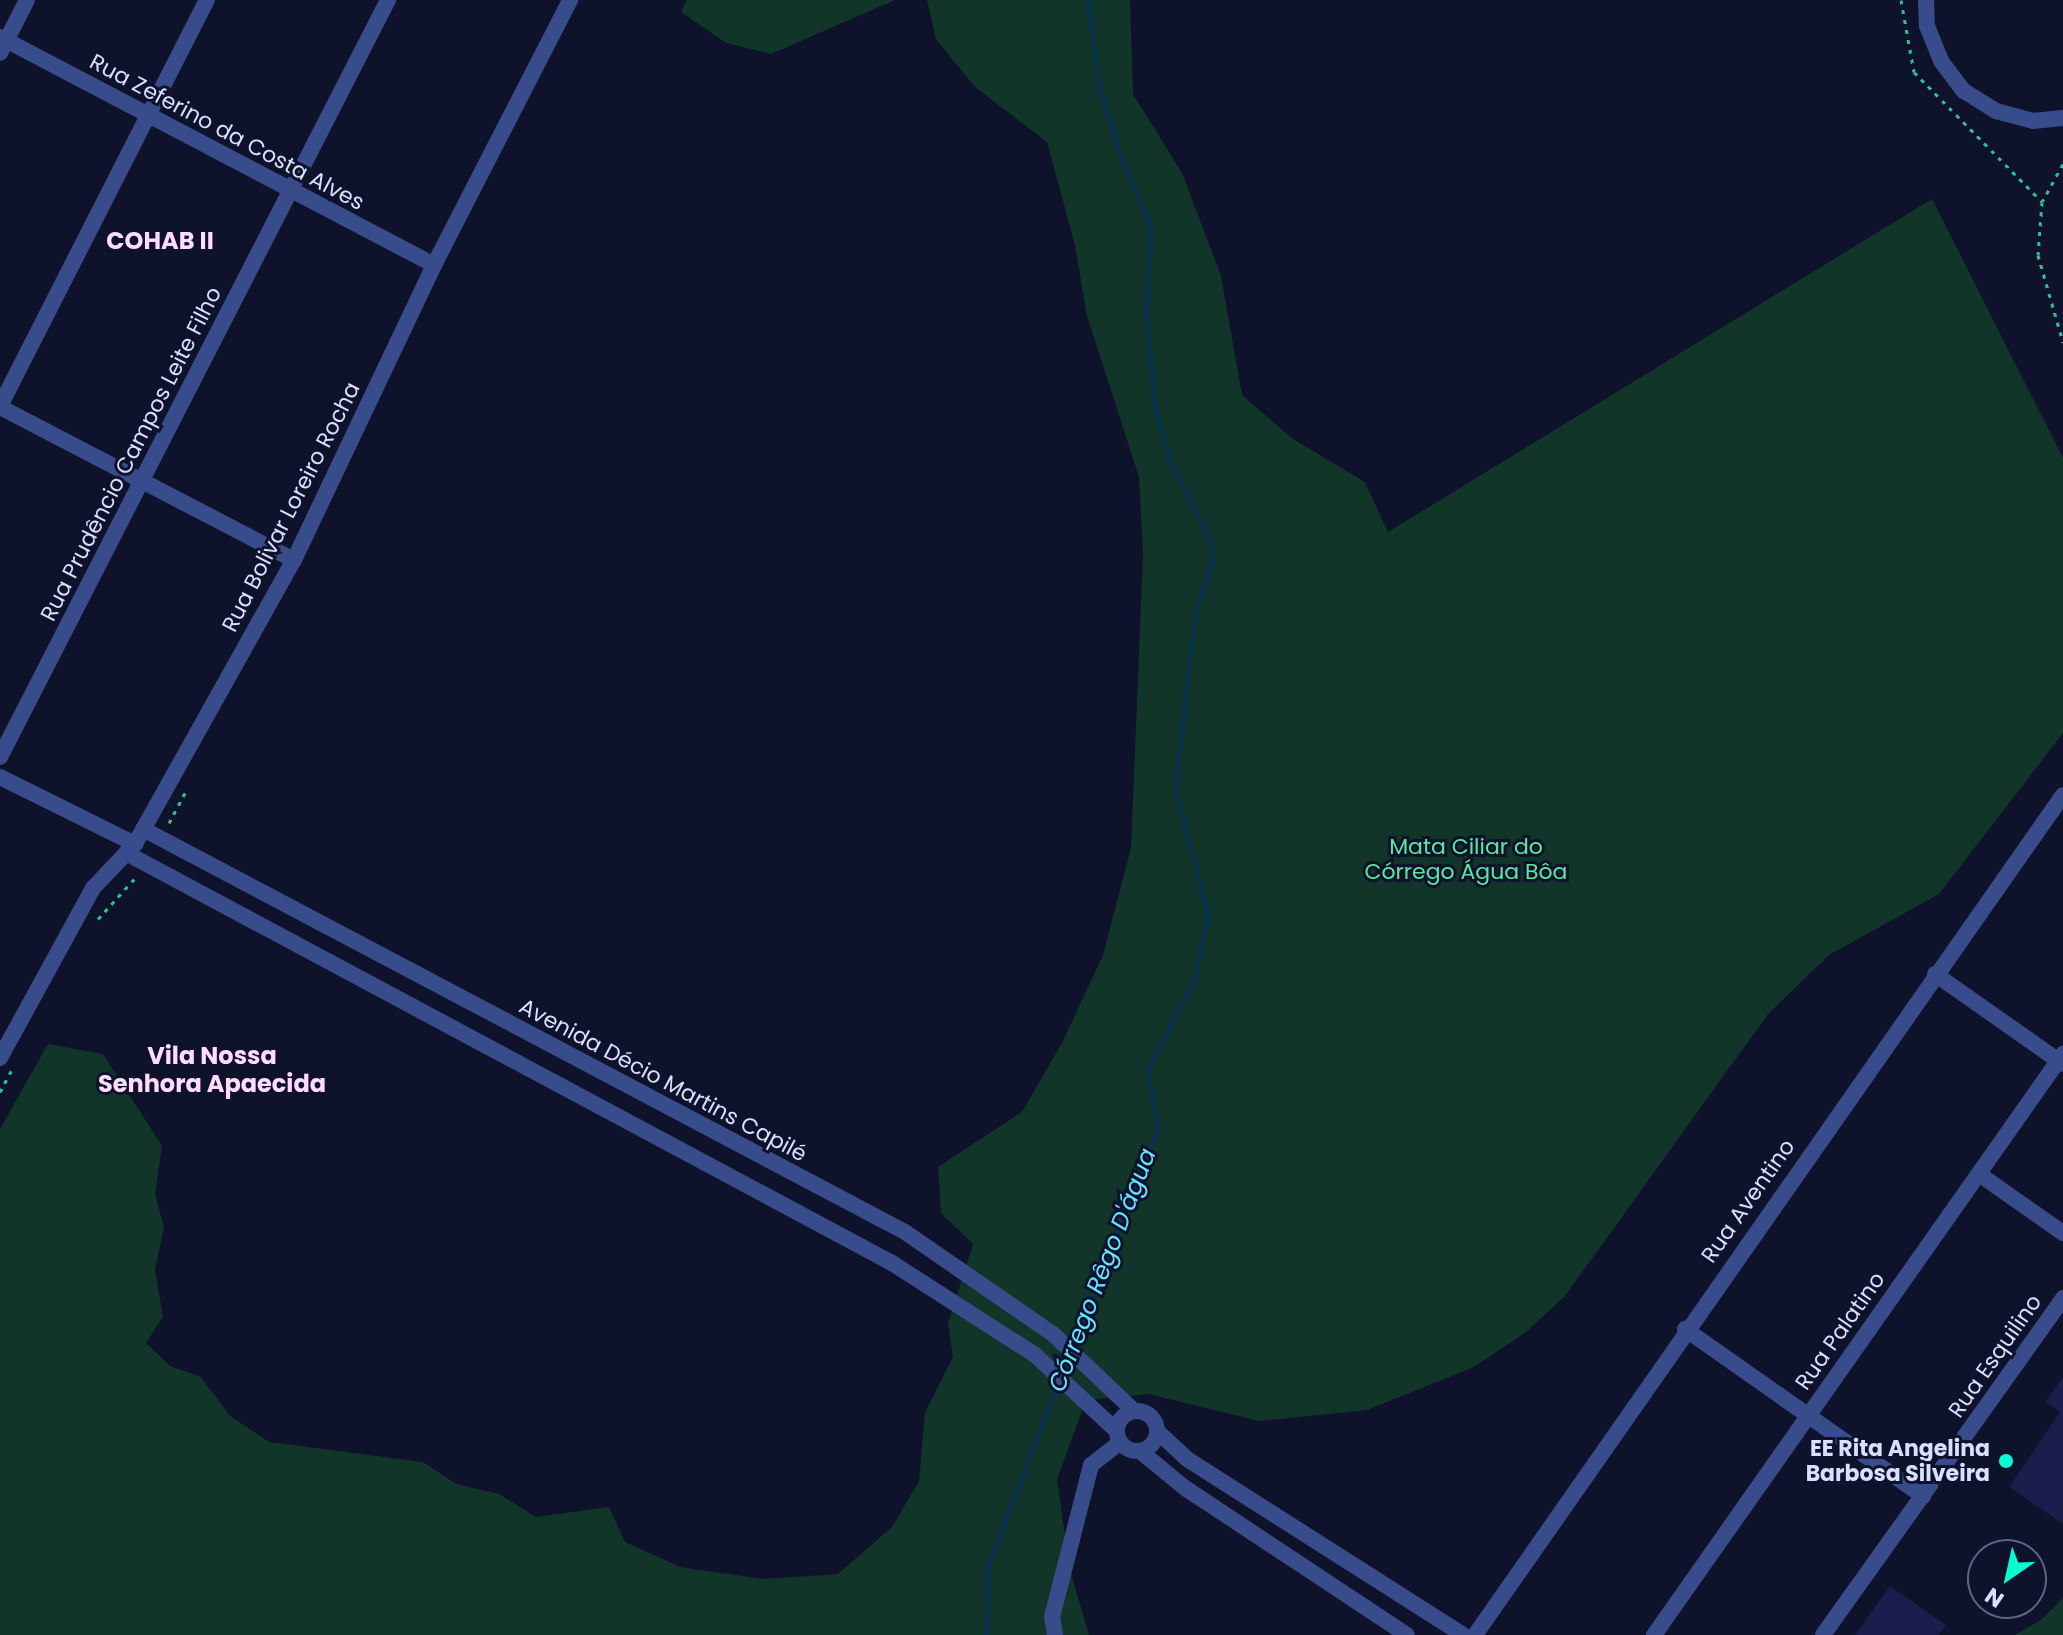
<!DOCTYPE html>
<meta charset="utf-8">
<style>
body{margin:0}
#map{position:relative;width:2063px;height:1635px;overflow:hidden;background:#0f122b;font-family:Poppins,sans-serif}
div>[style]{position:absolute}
.green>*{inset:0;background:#12352a}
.stream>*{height:5px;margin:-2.5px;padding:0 2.5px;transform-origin:2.5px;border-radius:2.5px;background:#08334b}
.building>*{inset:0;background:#1a1e4d}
.path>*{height:3px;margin-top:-1.5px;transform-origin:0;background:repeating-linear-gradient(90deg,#29c38f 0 4px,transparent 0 10px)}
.minor>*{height:16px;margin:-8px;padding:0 8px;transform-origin:8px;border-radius:8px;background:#384c8c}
.tertiary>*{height:16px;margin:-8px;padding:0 8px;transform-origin:8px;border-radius:8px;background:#384c8c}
.tertiary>.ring{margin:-8px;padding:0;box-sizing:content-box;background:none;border:16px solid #384c8c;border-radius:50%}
.dots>*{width:22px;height:22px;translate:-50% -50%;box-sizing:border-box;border:4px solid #0f122b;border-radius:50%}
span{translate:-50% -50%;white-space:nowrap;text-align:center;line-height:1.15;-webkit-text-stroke:6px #0f122b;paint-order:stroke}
.street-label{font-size:22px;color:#d9dfff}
.park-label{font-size:22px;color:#5de79e}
.poi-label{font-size:22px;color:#d9dfff;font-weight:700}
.right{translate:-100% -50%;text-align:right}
.neighbourhood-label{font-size:24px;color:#ffdbfc;font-weight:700}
.water-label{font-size:24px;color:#67e3ff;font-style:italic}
.north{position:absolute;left:1967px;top:1539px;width:80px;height:80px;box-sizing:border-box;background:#0f122b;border:2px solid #606480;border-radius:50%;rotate:214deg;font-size:22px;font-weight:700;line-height:32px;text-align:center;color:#d9dfff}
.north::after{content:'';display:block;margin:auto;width:28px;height:36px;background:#05ffd2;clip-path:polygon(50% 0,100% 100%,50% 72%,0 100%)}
</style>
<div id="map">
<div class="green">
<div style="clip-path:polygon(687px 0,895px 0,771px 54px,726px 43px,681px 12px)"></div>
<div style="clip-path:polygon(927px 0,1130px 0,1133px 94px,1182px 173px,1221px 276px,1242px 395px,1293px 439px,1365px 482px,1388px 532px,1932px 199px,2063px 458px,2063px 733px,1939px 894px,1829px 955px,1768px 1014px,1565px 1296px,1525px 1333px,1474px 1367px,1367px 1410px,1259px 1421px,1149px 1394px,1086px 1400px,1057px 1479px,1070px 1570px,1089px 1635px,0 1635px,0 1129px,48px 1044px,103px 1054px,162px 1146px,155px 1194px,164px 1228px,155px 1269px,163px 1317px,146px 1343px,170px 1366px,201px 1377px,230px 1416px,269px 1442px,423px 1462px,456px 1484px,499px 1494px,536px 1517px,609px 1507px,625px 1542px,680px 1567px,763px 1579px,838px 1574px,892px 1527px,919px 1481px,925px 1413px,953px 1357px,948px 1323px,973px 1244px,941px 1213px,938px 1167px,1022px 1112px,1063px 1041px,1103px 955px,1131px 848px,1143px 554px,1139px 477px,1087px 316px,1075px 245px,1047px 142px,975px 87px,936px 39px)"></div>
<div style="clip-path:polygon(2063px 1598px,2063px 1635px,2015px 1635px,2041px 1620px)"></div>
</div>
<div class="stream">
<div style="left:1072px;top:1346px;width:234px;rotate:-68.5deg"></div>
<div style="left:1158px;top:1128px;width:58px;rotate:-100.9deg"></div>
<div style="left:1147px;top:1071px;width:103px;rotate:-62.9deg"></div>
<div style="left:1194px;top:979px;width:66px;rotate:-77.7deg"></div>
<div style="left:1208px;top:915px;width:131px;rotate:-104.6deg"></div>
<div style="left:1175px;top:788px;width:177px;rotate:-83.5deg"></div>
<div style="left:1195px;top:612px;width:54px;rotate:-71.6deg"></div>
<div style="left:1212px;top:561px;width:21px;rotate:-95deg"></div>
<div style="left:1210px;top:540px;width:89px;rotate:-116.6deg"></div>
<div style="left:1170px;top:460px;width:55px;rotate:-105.8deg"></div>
<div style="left:1155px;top:407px;width:94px;rotate:-95.5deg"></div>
<div style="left:1146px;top:313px;width:86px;rotate:-86.7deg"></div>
<div style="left:1151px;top:227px;width:82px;rotate:-113.1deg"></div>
<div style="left:1119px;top:152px;width:73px;rotate:-106.7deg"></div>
<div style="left:1098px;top:82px;width:83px;rotate:-97deg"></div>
<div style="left:986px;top:1635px;width:70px;rotate:-88.4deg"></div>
<div style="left:988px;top:1565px;width:225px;rotate:-68.9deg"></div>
</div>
<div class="building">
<div style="clip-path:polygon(2063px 1377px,2063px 1524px,2009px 1487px,2060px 1412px,2045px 1402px)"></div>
<div style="clip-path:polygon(1890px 1586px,1946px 1625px,1938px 1635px,1855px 1635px)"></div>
</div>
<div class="path">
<div style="left:1901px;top:0;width:73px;rotate:79.8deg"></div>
<div style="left:1914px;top:72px;width:182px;rotate:45.4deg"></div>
<div style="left:2063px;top:164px;width:43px;rotate:118.9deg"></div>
<div style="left:2042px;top:202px;width:53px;rotate:94.3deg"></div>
<div style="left:2038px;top:255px;width:91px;rotate:74deg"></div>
<div style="left:169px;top:823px;width:36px;rotate:-62deg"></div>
<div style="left:98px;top:919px;width:57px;rotate:-47.9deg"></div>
<div style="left:0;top:1092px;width:24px;rotate:-62deg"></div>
</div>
<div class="minor">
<div style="left:1926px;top:0;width:26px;rotate:88deg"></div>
<div style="left:1927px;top:26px;width:38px;rotate:68deg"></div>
<div style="left:1941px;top:61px;width:38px;rotate:53deg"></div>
<div style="left:1964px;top:91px;width:38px;rotate:32deg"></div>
<div style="left:1996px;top:111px;width:38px;rotate:15deg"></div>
<div style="left:2033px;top:121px;width:30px;rotate:-6deg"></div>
<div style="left:0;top:37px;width:490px;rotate:27.7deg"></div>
<div style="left:0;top:53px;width:59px;rotate:-63deg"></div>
<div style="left:0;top:406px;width:456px;rotate:-63deg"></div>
<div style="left:0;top:407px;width:331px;rotate:27.5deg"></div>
<div style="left:0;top:757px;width:851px;rotate:-62.86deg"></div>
<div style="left:0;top:777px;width:151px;rotate:26.4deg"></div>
<div style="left:1935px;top:974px;width:156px;rotate:35.1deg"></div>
<div style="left:0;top:1058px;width:194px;rotate:-61.3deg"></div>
<div style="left:93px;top:888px;width:61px;rotate:-46.3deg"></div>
<div style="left:135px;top:844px;width:325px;rotate:-60.8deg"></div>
<div style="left:294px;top:560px;width:327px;rotate:-64.6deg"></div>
<div style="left:434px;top:265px;width:298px;rotate:-62.8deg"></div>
<div style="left:1979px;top:1174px;width:103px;rotate:35.1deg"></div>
<div style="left:1685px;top:1329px;width:291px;rotate:35.1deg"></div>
<div style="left:1475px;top:1635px;width:1025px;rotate:-55.01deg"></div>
<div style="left:1654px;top:1635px;width:711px;rotate:-54.86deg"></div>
<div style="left:1823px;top:1635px;width:414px;rotate:-54.5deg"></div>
</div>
<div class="tertiary">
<div style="left:143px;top:829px;width:862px;rotate:27.87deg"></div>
<div style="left:905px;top:1232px;width:180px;rotate:34.6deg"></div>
<div style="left:1053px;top:1334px;width:112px;rotate:43.5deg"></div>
<div style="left:126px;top:853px;width:869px;rotate:28.16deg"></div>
<div style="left:892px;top:1263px;width:169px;rotate:32.7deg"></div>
<div style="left:1034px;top:1354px;width:113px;rotate:42.9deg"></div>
<div class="ring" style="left:1117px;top:1411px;width:24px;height:24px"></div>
<div style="left:1157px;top:1431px;width:41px;rotate:43deg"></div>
<div style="left:1187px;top:1459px;width:327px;rotate:32.5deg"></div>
<div style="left:1140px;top:1451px;width:58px;rotate:39.4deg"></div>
<div style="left:1185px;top:1488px;width:266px;rotate:33.5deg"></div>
<div style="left:1055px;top:1635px;width:18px;rotate:-99deg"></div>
<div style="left:1052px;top:1617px;width:157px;rotate:-75.6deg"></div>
<div style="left:1091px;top:1465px;width:37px;rotate:-38deg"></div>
</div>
<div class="dots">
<div style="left:2006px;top:1461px;background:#05ffd2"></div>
</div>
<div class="street-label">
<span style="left:227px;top:132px;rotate:28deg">Rua Zeferino da Costa Alves</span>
<span style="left:131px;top:454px;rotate:-63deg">Rua Prudêncio Campos Leite Filho</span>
<span style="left:291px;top:507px;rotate:-63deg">Rua Bolivar Loreiro Rocha</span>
<span style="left:663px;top:1080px;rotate:28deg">Avenida Décio Martins Capilé</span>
<span style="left:1748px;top:1201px;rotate:-55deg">Rua Aventino</span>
<span style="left:1840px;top:1331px;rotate:-55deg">Rua Palatino</span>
<span style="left:1995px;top:1356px;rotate:-55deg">Rua Esquilino</span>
</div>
<div class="park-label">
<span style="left:1466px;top:859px">Mata Ciliar do<br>Córrego Água Bôa</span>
</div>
<div class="poi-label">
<span class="right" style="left:1990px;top:1461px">EE Rita Angelina<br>Barbosa Silveira</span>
</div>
<div class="neighbourhood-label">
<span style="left:160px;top:241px">COHAB II</span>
<span style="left:212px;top:1070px">Vila Nossa<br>Senhora Apaecida</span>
</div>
<div class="water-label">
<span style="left:1102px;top:1270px;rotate:-69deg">Córrego Rêgo D'água</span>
</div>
<div class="north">N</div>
</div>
